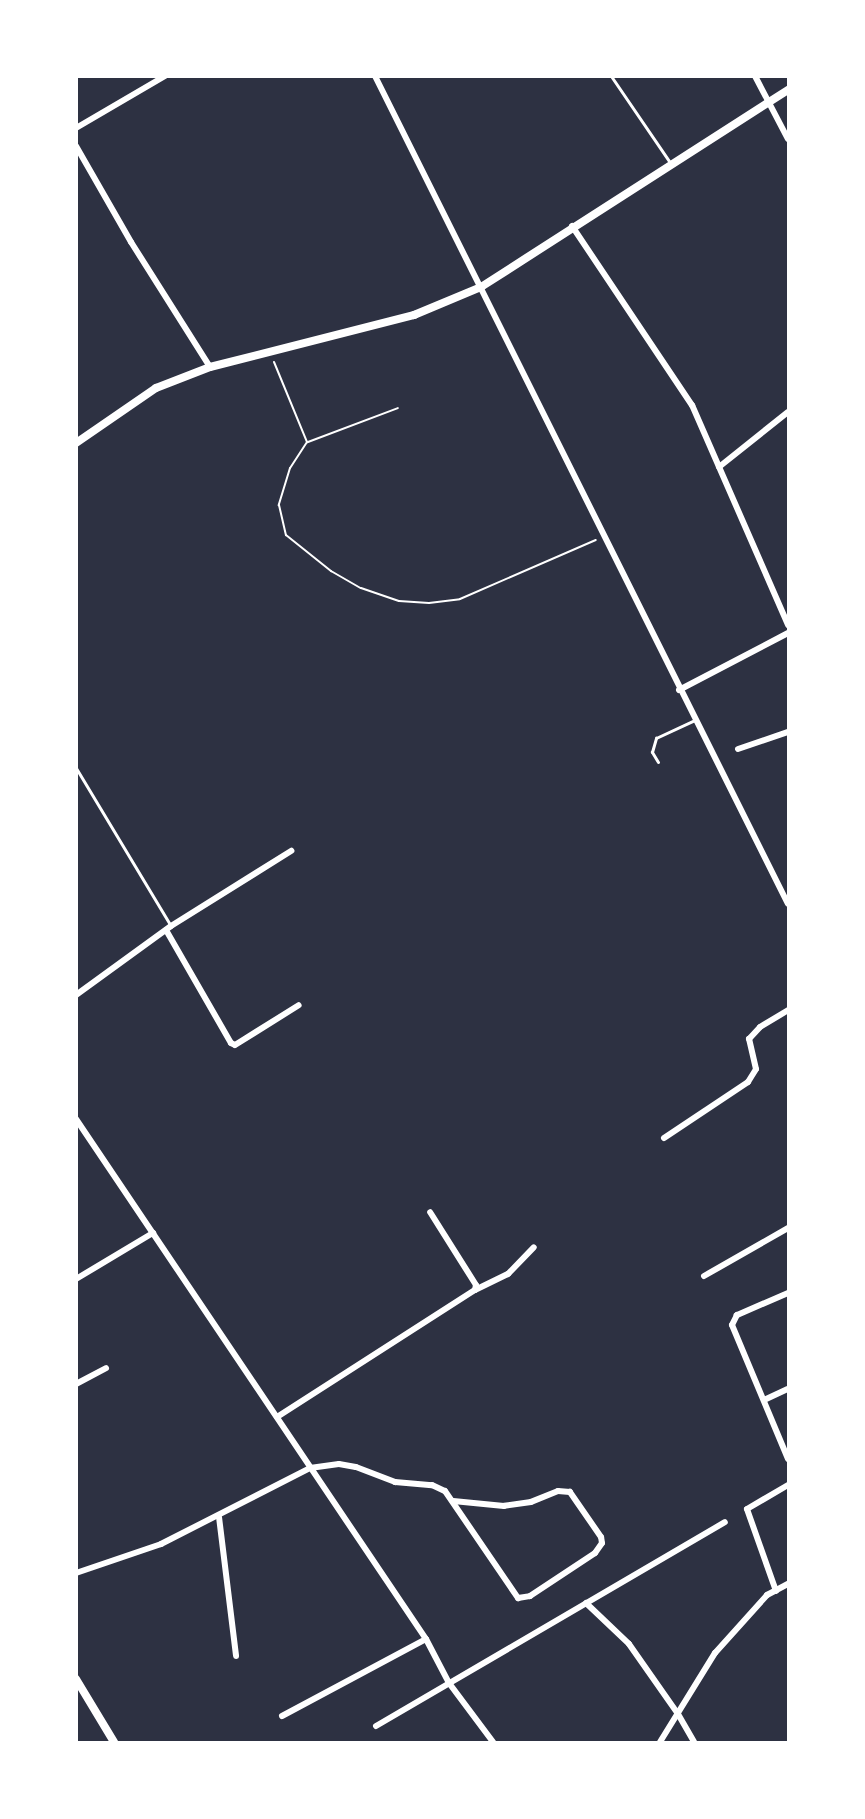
<!DOCTYPE html>
<style>
body{margin:0}
#map{position:relative;width:865px;height:1819px;overflow:hidden;background:#2d3142;font-family:"Fira Sans",sans-serif}
div>[style]{position:absolute}
.path>*{height:2px;margin:-1px;padding:0 1px;transform-origin:1px;border-radius:1px;background:#fff}
.service>*{height:3px;margin:-1.5px;padding:0 1.5px;transform-origin:1.5px;border-radius:1.5px;background:#fff}
.minor>*{height:6px;margin:-3px;padding:0 3px;transform-origin:3px;border-radius:3px;background:#fff}
.tertiary>*{height:8px;margin:-4px;padding:0 4px;transform-origin:4px;border-radius:4px;background:#fff}
span{translate:-50% -50%;white-space:nowrap;text-align:center;line-height:1.15;-webkit-text-stroke:4.5px #fff;paint-order:stroke}
.frame{position:absolute;inset:0;border:78px solid #fff;pointer-events:none}
</style>
<div id="map">
<div class="path">
<div style="left:274px;top:362px;width:87px;rotate:67.6deg"></div>
<div style="left:307px;top:442px;width:31px;rotate:123deg"></div>
<div style="left:290px;top:468px;width:39px;rotate:107deg"></div>
<div style="left:279px;top:505px;width:31px;rotate:77deg"></div>
<div style="left:286px;top:535px;width:58px;rotate:38.7deg"></div>
<div style="left:331px;top:571px;width:34px;rotate:30deg"></div>
<div style="left:361px;top:588px;width:40px;rotate:18.9deg"></div>
<div style="left:399px;top:601px;width:30px;rotate:4deg"></div>
<div style="left:429px;top:603px;width:31px;rotate:-7deg"></div>
<div style="left:460px;top:599px;width:148px;rotate:-23.5deg"></div>
<div style="left:308px;top:442px;width:96px;rotate:-20.7deg"></div>
</div>
<div class="service">
<div style="left:611px;top:76px;width:107px;rotate:55.7deg"></div>
<div style="left:658px;top:762px;width:12px;rotate:-121deg"></div>
<div style="left:652px;top:752px;width:15px;rotate:-74deg"></div>
<div style="left:656px;top:738px;width:43px;rotate:-24.8deg"></div>
<div style="left:76px;top:768px;width:184px;rotate:59deg"></div>
</div>
<div class="minor">
<div style="left:375px;top:76px;width:925px;rotate:63.49deg"></div>
<div style="left:755px;top:76px;width:71px;rotate:62.4deg"></div>
<div style="left:76px;top:128px;width:103px;rotate:-30.3deg"></div>
<div style="left:76px;top:146px;width:111px;rotate:60.2deg"></div>
<div style="left:131px;top:242px;width:148px;rotate:57.7deg"></div>
<div style="left:572px;top:226px;width:216px;rotate:56.2deg"></div>
<div style="left:692px;top:405px;width:240px;rotate:66.4deg"></div>
<div style="left:719px;top:467px;width:88px;rotate:-38.6deg"></div>
<div style="left:679px;top:690px;width:123px;rotate:-27.6deg"></div>
<div style="left:738px;top:749px;width:53px;rotate:-18.8deg"></div>
<div style="left:166px;top:930px;width:130px;rotate:60.1deg"></div>
<div style="left:231px;top:1043px;width:4px;rotate:27deg"></div>
<div style="left:235px;top:1045px;width:75px;rotate:-32deg"></div>
<div style="left:76px;top:995px;width:117px;rotate:-36deg"></div>
<div style="left:171px;top:926px;width:142px;rotate:-32deg"></div>
<div style="left:76px;top:1119px;width:627px;rotate:56.06deg"></div>
<div style="left:426px;top:1639px;width:50px;rotate:62.4deg"></div>
<div style="left:449px;top:1683px;width:74px;rotate:53.3deg"></div>
<div style="left:664px;top:1138px;width:101px;rotate:-33.7deg"></div>
<div style="left:748px;top:1082px;width:15px;rotate:-58deg"></div>
<div style="left:756px;top:1069px;width:31px;rotate:-103deg"></div>
<div style="left:749px;top:1039px;width:16px;rotate:-47deg"></div>
<div style="left:760px;top:1027px;width:33px;rotate:-31deg"></div>
<div style="left:704px;top:1276px;width:97px;rotate:-29.7deg"></div>
<div style="left:76px;top:1279px;width:90px;rotate:-30.9deg"></div>
<div style="left:475px;top:1290px;width:37px;rotate:-26deg"></div>
<div style="left:508px;top:1274px;width:37px;rotate:-46deg"></div>
<div style="left:788px;top:1293px;width:56px;rotate:156.7deg"></div>
<div style="left:737px;top:1315px;width:11px;rotate:117deg"></div>
<div style="left:732px;top:1325px;width:145px;rotate:67.3deg"></div>
<div style="left:76px;top:1384px;width:34px;rotate:-28deg"></div>
<div style="left:764px;top:1400px;width:26px;rotate:-25deg"></div>
<div style="left:277px;top:1417px;width:235px;rotate:-32.7deg"></div>
<div style="left:475px;top:1290px;width:5px;rotate:-79deg"></div>
<div style="left:476px;top:1285px;width:86px;rotate:-122.2deg"></div>
<div style="left:219px;top:1517px;width:140px;rotate:83deg"></div>
<div style="left:76px;top:1573px;width:90px;rotate:-18.8deg"></div>
<div style="left:161px;top:1544px;width:167px;rotate:-27deg"></div>
<div style="left:310px;top:1468px;width:29px;rotate:-8deg"></div>
<div style="left:339px;top:1464px;width:17px;rotate:10deg"></div>
<div style="left:356px;top:1467px;width:42px;rotate:21deg"></div>
<div style="left:395px;top:1482px;width:37px;rotate:5deg"></div>
<div style="left:432px;top:1485px;width:14px;rotate:25deg"></div>
<div style="left:445px;top:1491px;width:130px;rotate:55.7deg"></div>
<div style="left:518px;top:1598px;width:12px;rotate:-9deg"></div>
<div style="left:530px;top:1596px;width:78px;rotate:-33.5deg"></div>
<div style="left:595px;top:1553px;width:12px;rotate:-55deg"></div>
<div style="left:602px;top:1543px;width:6px;rotate:-99deg"></div>
<div style="left:601px;top:1537px;width:55px;rotate:-124.6deg"></div>
<div style="left:570px;top:1492px;width:12px;rotate:-175deg"></div>
<div style="left:558px;top:1491px;width:29px;rotate:158deg"></div>
<div style="left:531px;top:1502px;width:27px;rotate:172deg"></div>
<div style="left:504px;top:1506px;width:51px;rotate:-174.4deg"></div>
<div style="left:776px;top:1591px;width:87px;rotate:-109.5deg"></div>
<div style="left:747px;top:1509px;width:48px;rotate:-30.3deg"></div>
<div style="left:586px;top:1603px;width:59px;rotate:43.6deg"></div>
<div style="left:629px;top:1644px;width:85px;rotate:55deg"></div>
<div style="left:678px;top:1714px;width:32px;rotate:60deg"></div>
<div style="left:282px;top:1716px;width:163px;rotate:-28.1deg"></div>
<div style="left:376px;top:1726px;width:404px;rotate:-30.3deg"></div>
<div style="left:660px;top:1742px;width:105px;rotate:-58.3deg"></div>
<div style="left:715px;top:1653px;width:78px;rotate:-48.1deg"></div>
<div style="left:767px;top:1595px;width:24px;rotate:-28deg"></div>
</div>
<div class="tertiary">
<div style="left:76px;top:443px;width:97px;rotate:-34.5deg"></div>
<div style="left:156px;top:388px;width:58px;rotate:-21.3deg"></div>
<div style="left:210px;top:367px;width:211px;rotate:-14.3deg"></div>
<div style="left:414px;top:315px;width:73px;rotate:-22.7deg"></div>
<div style="left:481px;top:287px;width:365px;rotate:-32.7deg"></div>
<div style="left:76px;top:1679px;width:74px;rotate:58.9deg"></div>
</div>
<div class="frame"></div>
</div>
